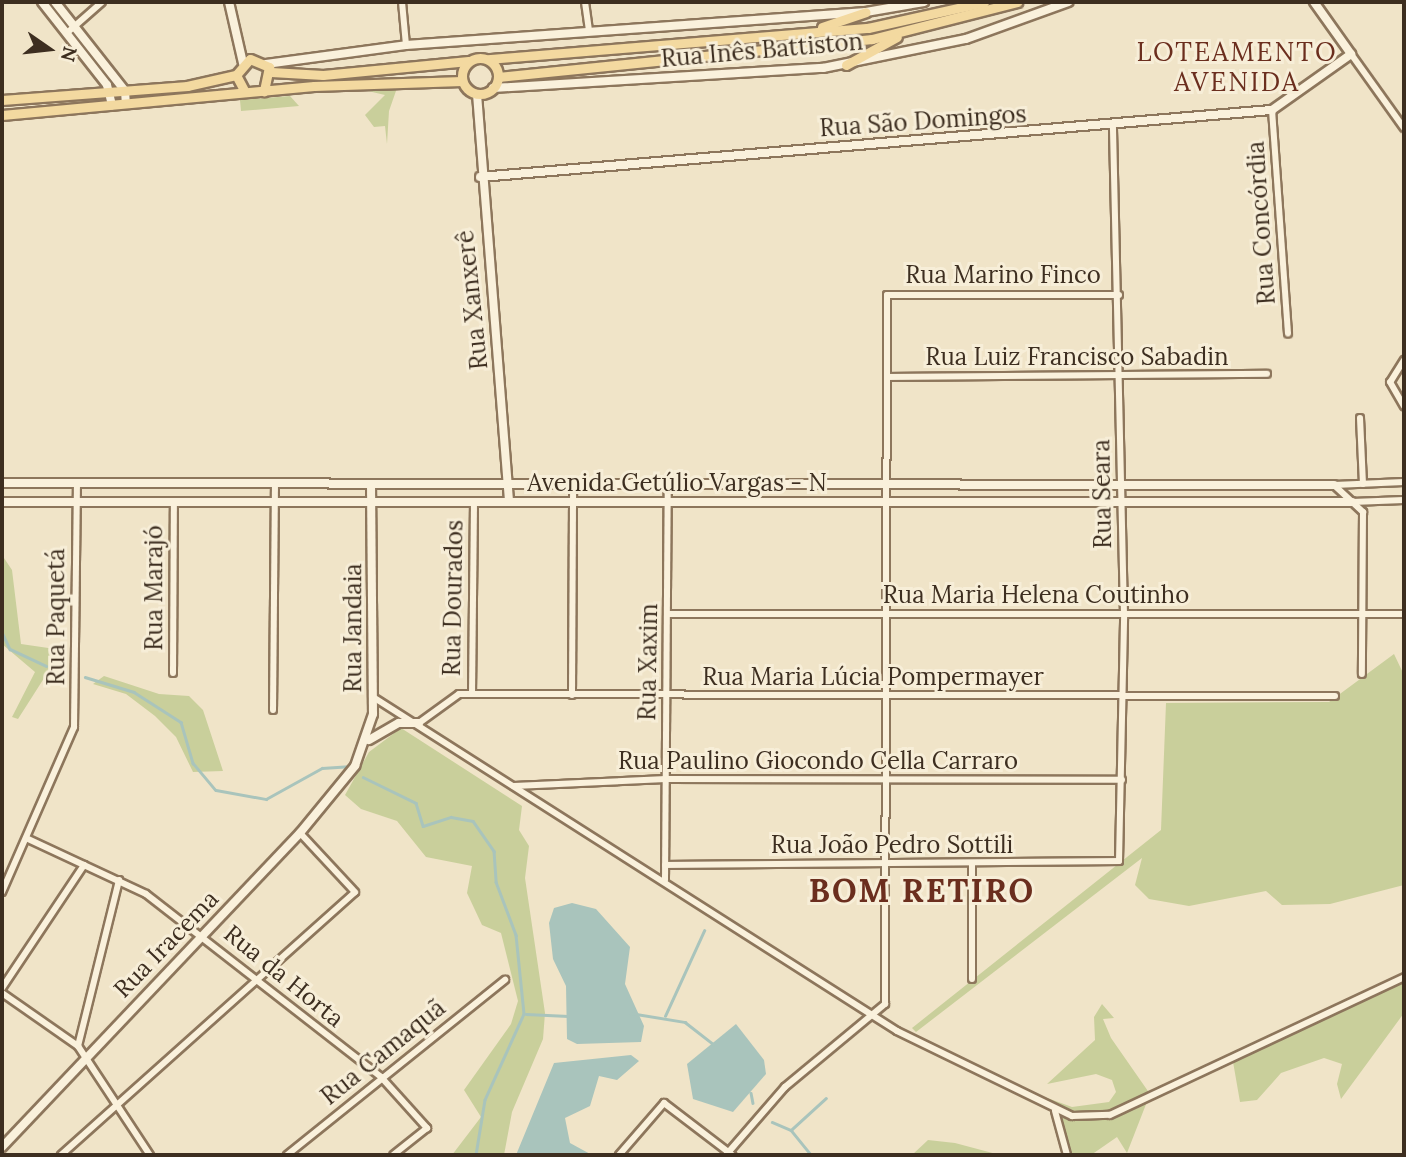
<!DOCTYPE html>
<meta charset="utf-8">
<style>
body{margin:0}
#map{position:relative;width:1406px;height:1157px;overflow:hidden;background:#f0e4c8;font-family:Lora,serif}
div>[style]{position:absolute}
.green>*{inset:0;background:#c9cf9b}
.water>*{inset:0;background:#a9c4bc}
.stream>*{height:2.5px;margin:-1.25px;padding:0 1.25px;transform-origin:1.25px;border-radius:1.25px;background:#a9c4bc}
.roads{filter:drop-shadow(2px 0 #8d765c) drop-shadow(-2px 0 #8d765c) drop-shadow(0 2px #8d765c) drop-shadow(0 -2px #8d765c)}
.street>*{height:6px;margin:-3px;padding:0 3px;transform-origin:3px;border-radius:3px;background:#faf1dc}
.secondary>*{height:8px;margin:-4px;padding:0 4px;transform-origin:4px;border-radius:4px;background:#faf1dc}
.primary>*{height:9px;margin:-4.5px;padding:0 4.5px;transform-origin:4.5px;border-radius:4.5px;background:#f3d9a0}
.primary>.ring{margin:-4.5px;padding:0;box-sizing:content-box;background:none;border:9px solid #f3d9a0;border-radius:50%}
span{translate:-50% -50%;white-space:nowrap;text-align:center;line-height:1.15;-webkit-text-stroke:6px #f7eed8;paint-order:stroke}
.street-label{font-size:24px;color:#3d2e20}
.neighbourhood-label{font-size:26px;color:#6b2e1e;letter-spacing:2px}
.district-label{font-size:32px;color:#6b2e1e;font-weight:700;letter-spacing:2px}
.frame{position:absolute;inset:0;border:4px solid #3d2e20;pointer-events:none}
.north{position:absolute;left:14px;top:14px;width:70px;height:70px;-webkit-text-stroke:5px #f7eed8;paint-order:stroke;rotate:104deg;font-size:19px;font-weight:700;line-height:28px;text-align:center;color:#3d2e20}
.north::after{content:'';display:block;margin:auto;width:24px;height:32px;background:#3d2e20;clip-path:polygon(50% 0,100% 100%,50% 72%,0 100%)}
</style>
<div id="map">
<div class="green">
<div style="clip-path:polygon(397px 88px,389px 111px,387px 144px,385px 126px,374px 127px,365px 115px,385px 95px,368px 91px)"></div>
<div style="clip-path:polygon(290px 96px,299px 106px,241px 111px,240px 100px)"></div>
<div style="clip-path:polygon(2px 555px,12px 570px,21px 644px,62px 650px,18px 719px,12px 717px,35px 672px,2px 644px)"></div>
<div style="clip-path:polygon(1394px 654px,1404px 675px,1404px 885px,1330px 904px,1282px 905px,1266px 891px,1189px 906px,1149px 899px,1135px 885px,1142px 858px,916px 1032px,912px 1028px,1161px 830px,1166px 703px,1329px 702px)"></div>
<div style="clip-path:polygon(104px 676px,159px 694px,189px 696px,203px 710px,223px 771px,193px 772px,176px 737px,155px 716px,126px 694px,93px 684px)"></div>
<div style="clip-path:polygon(401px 728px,522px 806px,519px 830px,529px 846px,525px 878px,545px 1013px,543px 1039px,512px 1112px,504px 1155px,452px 1155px,481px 1117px,464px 1090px,511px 1024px,518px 1001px,501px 933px,482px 925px,467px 893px,472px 866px,426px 857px,397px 821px,361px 809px,345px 795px,369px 752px)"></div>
<div style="clip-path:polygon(1404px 977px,1404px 1013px,1341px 1099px,1337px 1084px,1342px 1064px,1324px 1058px,1281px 1073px,1257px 1100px,1240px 1102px,1232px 1056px)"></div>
<div style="clip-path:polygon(1102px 1004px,1114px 1018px,1103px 1019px,1111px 1038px,1150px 1094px,1127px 1153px,1117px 1137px,1091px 1155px,1067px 1155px,1055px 1111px,1039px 1095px,1072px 1107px,1109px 1102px,1116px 1092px,1112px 1080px,1096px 1074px,1047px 1084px,1095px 1040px,1094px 1017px)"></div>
<div style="clip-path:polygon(928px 1140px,955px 1143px,1000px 1155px,912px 1155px)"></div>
</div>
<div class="water">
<div style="clip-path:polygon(572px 903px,596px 909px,630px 947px,625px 984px,644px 1026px,641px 1042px,577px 1044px,567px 1039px,566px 986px,553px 959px,549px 923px,554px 908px)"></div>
<div style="clip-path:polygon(736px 1024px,764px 1060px,766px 1074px,733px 1112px,693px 1099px,687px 1064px)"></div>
<div style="clip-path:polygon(631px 1055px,639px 1061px,617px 1080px,599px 1076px,590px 1106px,565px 1118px,570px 1143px,592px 1155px,516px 1155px,554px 1063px)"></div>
</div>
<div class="stream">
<div style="left:2px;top:632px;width:19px;rotate:65deg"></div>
<div style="left:10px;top:649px;width:40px;rotate:25deg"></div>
<div style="left:85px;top:677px;width:51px;rotate:17deg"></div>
<div style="left:134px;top:692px;width:56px;rotate:32.6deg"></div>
<div style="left:181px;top:722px;width:43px;rotate:73.7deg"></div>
<div style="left:193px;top:763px;width:35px;rotate:50deg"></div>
<div style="left:216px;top:790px;width:51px;rotate:10.2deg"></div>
<div style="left:266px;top:799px;width:64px;rotate:-29deg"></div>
<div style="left:322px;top:768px;width:26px;rotate:-4deg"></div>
<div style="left:363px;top:777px;width:59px;rotate:26.1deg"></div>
<div style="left:416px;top:803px;width:24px;rotate:73deg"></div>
<div style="left:423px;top:826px;width:29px;rotate:-18deg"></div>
<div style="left:451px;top:817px;width:22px;rotate:10deg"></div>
<div style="left:473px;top:821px;width:37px;rotate:55deg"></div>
<div style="left:494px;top:851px;width:31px;rotate:86deg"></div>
<div style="left:496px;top:882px;width:57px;rotate:69.3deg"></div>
<div style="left:516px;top:935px;width:79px;rotate:84.2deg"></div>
<div style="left:524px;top:1014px;width:94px;rotate:114.4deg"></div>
<div style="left:485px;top:1100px;width:56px;rotate:99.3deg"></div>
<div style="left:630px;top:1013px;width:56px;rotate:9.3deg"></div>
<div style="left:685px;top:1022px;width:36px;rotate:38deg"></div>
<div style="left:526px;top:1014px;width:42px;rotate:2.7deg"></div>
<div style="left:665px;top:1016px;width:94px;rotate:-65.4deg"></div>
<div style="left:751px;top:1093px;width:10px;rotate:79deg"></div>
<div style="left:772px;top:1122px;width:21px;rotate:23deg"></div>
<div style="left:791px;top:1130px;width:32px;rotate:51deg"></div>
<div style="left:791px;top:1130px;width:47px;rotate:-42.4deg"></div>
</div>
<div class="roads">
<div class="street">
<div style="left:402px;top:2px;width:43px;rotate:84.7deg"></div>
<div style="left:585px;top:2px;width:28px;rotate:82deg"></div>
<div style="left:68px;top:32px;width:45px;rotate:-41.4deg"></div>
<div style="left:1351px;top:54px;width:91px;rotate:54.4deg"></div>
<div style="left:1272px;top:110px;width:224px;rotate:85.9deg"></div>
<div style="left:1404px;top:360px;width:26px;rotate:122deg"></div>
<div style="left:1390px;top:382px;width:28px;rotate:60deg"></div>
<div style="left:888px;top:377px;width:379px;rotate:-0.5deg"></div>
<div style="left:1360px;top:418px;width:66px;rotate:87.4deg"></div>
<div style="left:1334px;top:485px;width:40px;rotate:43deg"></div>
<div style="left:1363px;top:512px;width:162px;rotate:90.4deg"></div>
<div style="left:1334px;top:485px;width:70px;rotate:-2.5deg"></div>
<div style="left:1352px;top:502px;width:52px;rotate:-2.2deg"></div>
<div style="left:667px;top:614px;width:737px"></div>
<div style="left:173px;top:673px;width:170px;rotate:-89.7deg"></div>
<div style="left:472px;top:694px;width:192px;rotate:-89.4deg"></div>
<div style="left:572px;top:695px;width:209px;rotate:-89.7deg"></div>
<div style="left:373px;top:697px;width:621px;rotate:32.51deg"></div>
<div style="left:897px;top:1031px;width:195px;rotate:25.9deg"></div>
<div style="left:1072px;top:1116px;width:38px;rotate:-2deg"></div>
<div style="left:1110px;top:1115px;width:325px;rotate:-25.1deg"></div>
<div style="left:273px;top:710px;width:225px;rotate:-89.5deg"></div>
<div style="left:419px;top:723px;width:49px;rotate:-35.9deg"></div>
<div style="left:459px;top:694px;width:876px;rotate:0.13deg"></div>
<div style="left:514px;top:786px;width:152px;rotate:-2.6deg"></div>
<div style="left:666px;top:779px;width:456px;rotate:0.1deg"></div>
<div style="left:26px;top:838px;width:132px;rotate:25deg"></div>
<div style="left:146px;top:894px;width:298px;rotate:37.9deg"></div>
<div style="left:381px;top:1077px;width:69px;rotate:48deg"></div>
<div style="left:427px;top:1128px;width:43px;rotate:141.5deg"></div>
<div style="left:972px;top:863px;width:116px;rotate:90deg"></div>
<div style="left:665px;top:865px;width:454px;rotate:-0.5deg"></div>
<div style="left:1119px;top:861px;width:247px;rotate:-88.8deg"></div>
<div style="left:1124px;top:614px;width:488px;rotate:-91.3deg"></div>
<div style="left:665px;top:880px;width:394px;rotate:-89.6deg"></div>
<div style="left:2px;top:892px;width:180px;rotate:-66.4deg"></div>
<div style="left:74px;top:727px;width:243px;rotate:-89.3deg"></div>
<div style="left:2px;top:988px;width:148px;rotate:-56.3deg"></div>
<div style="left:2px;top:993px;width:93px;rotate:34.9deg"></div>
<div style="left:78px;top:1046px;width:131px;rotate:56.6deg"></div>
<div style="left:78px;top:1046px;width:171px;rotate:-76.1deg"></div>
<div style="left:1055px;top:1111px;width:46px;rotate:74.7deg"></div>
<div style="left:61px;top:1155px;width:394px;rotate:-41.8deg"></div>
<div style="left:355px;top:892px;width:81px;rotate:-133deg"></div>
<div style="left:287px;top:1155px;width:280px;rotate:-38.8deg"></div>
<div style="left:619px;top:1155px;width:69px;rotate:-49.1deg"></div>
<div style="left:664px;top:1103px;width:86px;rotate:37.4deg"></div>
<div style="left:726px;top:1155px;width:90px;rotate:-49.1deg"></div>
<div style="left:785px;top:1087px;width:130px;rotate:-39.7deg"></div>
<div style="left:885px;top:1004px;width:709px;rotate:-89.84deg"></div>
<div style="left:887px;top:295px;width:232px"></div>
</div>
<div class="secondary">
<div style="left:42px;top:2px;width:105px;rotate:51.9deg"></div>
<div style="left:107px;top:85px;width:21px;rotate:76deg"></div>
<div style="left:55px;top:2px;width:113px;rotate:51.8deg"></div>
<div style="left:125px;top:91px;width:13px;rotate:86deg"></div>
<div style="left:229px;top:2px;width:63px;rotate:77.1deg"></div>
<div style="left:266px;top:64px;width:141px;rotate:-7.7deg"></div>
<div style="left:406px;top:45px;width:461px;rotate:-4.1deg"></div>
<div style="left:866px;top:12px;width:59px;rotate:-9.8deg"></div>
<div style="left:493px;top:88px;width:331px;rotate:-3.5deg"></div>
<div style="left:823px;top:68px;width:146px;rotate:-11.5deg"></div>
<div style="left:966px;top:39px;width:109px;rotate:-19.9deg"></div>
<div style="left:477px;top:94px;width:409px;rotate:85.5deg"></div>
<div style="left:480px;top:177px;width:795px;rotate:-4.84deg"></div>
<div style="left:1272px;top:110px;width:97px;rotate:-35.3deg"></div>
<div style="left:1351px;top:54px;width:64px;rotate:-125.4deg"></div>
<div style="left:2px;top:483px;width:1332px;rotate:0.09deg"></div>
<div style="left:2px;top:502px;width:1350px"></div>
<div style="left:369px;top:740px;width:34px;rotate:-30deg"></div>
<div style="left:399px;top:723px;width:20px"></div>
<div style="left:2px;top:1147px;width:433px;rotate:-46.5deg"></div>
<div style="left:300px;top:833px;width:87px;rotate:-50.6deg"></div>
<div style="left:355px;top:766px;width:55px;rotate:-70.9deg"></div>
<div style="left:373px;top:714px;width:229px;rotate:-90.5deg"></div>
</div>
<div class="primary">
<div style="left:822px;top:27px;width:46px;rotate:-18.8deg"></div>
<div class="ring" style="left:462px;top:58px;width:27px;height:27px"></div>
<div style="left:489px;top:59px;width:380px;rotate:-4.7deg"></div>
<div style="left:868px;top:28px;width:119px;rotate:-12.6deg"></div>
<div style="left:846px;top:65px;width:58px;rotate:-28.8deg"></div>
<div style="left:271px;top:72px;width:52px;rotate:3.3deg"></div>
<div style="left:323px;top:75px;width:146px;rotate:-5.5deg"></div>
<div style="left:498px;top:77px;width:376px;rotate:-5.8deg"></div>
<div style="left:872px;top:39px;width:150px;rotate:-14.3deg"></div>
<div style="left:245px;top:92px;width:19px;rotate:-118deg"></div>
<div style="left:236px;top:75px;width:21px;rotate:-49deg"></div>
<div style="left:250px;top:59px;width:21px;rotate:23deg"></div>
<div style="left:269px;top:67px;width:25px;rotate:102deg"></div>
<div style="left:2px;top:100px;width:186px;rotate:-4.3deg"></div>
<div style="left:187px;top:86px;width:50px;rotate:-12.7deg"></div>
<div style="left:2px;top:115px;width:313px;rotate:-5.3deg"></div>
<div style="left:314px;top:86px;width:148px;rotate:-1.9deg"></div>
</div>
</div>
<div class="street-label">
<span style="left:762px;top:50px;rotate:-5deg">Rua Inês Battiston</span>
<span style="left:923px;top:121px;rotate:-4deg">Rua São Domingos</span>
<span style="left:1261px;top:223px;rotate:-94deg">Rua Concórdia</span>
<span style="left:1003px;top:275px">Rua Marino Finco</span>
<span style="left:472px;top:300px;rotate:-96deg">Rua Xanxerê</span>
<span style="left:1077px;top:357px">Rua Luiz Francisco Sabadin</span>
<span style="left:677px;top:483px">Avenida Getúlio Vargas - N</span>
<span style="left:1102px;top:494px;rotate:-91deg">Rua Seara</span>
<span style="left:154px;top:588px;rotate:-90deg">Rua Marajó</span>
<span style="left:1036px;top:595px">Rua Maria Helena Coutinho</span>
<span style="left:453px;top:598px;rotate:-89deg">Rua Dourados</span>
<span style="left:56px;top:617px;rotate:-90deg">Rua Paquetá</span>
<span style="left:353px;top:628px;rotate:-90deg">Rua Jandaia</span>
<span style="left:648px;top:662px;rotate:-89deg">Rua Xaxim</span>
<span style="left:873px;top:677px">Rua Maria Lúcia Pompermayer</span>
<span style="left:818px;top:761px">Rua Paulino Giocondo Cella Carraro</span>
<span style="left:892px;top:845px">Rua João Pedro Sottili</span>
<span style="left:166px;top:944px;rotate:-46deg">Rua Iracema</span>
<span style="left:284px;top:976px;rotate:39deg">Rua da Horta</span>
<span style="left:383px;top:1052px;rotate:-39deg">Rua Camaquã</span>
</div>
<div class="neighbourhood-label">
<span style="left:1237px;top:67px">LOTEAMENTO<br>AVENIDA</span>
</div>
<div class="district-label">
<span style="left:922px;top:891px">BOM RETIRO</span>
</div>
<div class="frame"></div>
<div class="north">N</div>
</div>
